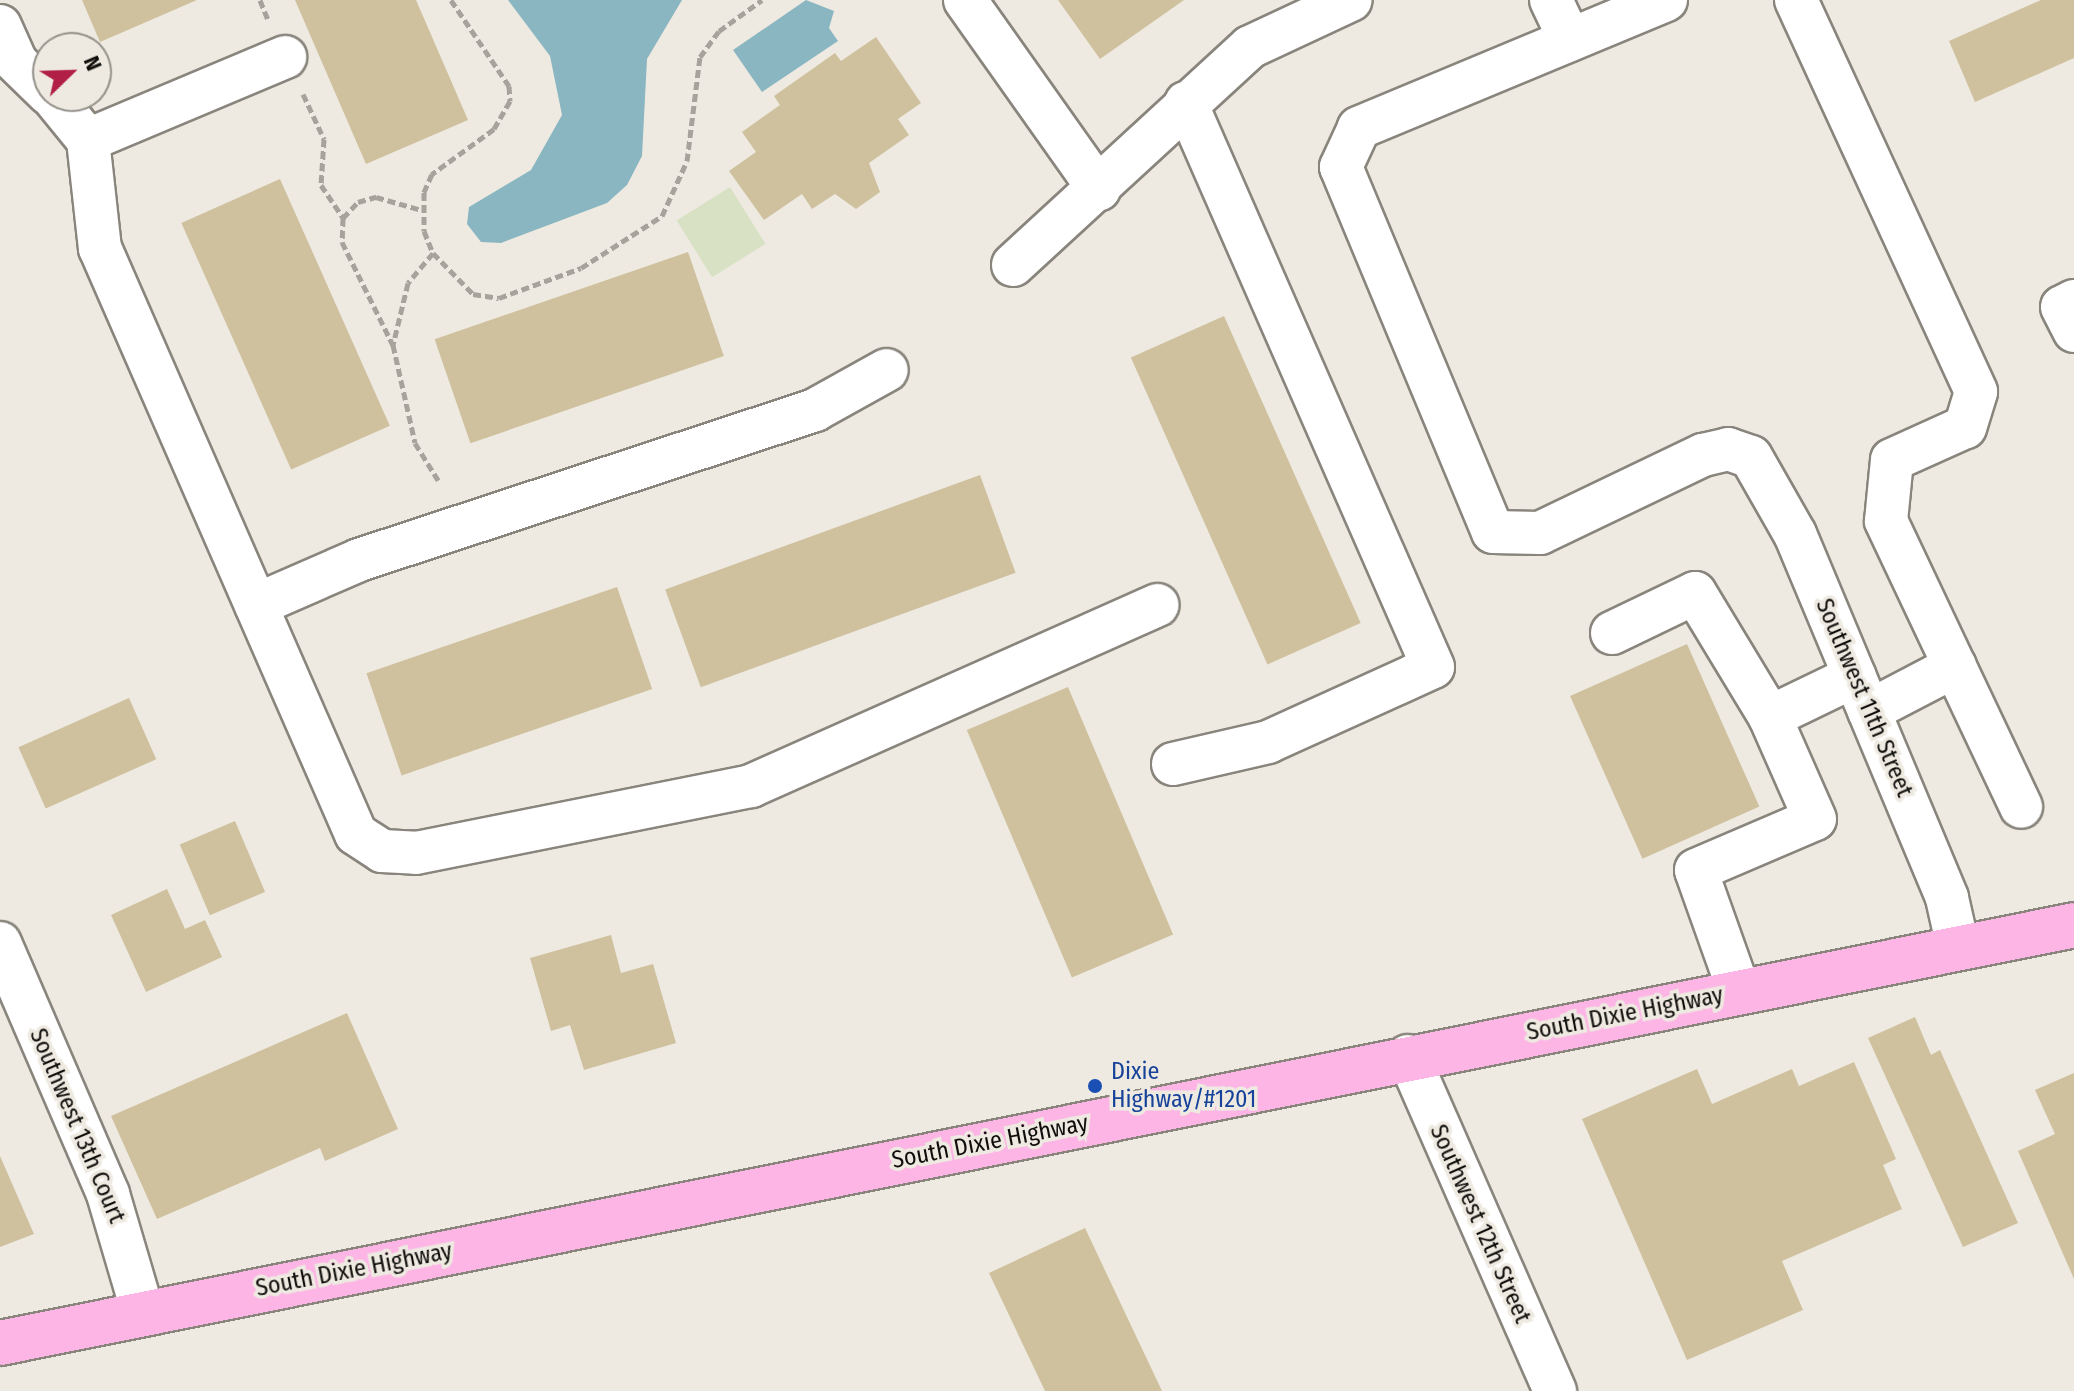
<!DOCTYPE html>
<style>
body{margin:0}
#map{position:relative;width:2074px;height:1391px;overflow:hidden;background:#eeeae1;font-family:"Fira Sans Condensed",sans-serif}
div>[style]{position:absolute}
.green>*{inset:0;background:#d9e1c4;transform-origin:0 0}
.water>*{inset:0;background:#8ab6c1}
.building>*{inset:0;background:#cfc19e;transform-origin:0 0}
.path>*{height:5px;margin-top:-2.5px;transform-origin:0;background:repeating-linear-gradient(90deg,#a6a39c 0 8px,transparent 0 12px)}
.roads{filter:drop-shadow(2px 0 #89857d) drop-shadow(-2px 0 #89857d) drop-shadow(0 2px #89857d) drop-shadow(0 -2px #89857d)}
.minor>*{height:42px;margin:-21px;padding:0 21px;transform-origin:21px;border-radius:21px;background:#fff}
.major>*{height:44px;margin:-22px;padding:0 22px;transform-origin:22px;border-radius:22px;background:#fdb5e5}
.dots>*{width:22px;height:22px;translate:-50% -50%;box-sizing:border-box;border:4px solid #eeeae1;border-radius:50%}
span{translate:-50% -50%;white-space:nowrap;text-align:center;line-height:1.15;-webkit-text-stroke:7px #eeeae1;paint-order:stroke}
.street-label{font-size:24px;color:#0f0e0b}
.transit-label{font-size:24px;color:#164399}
.left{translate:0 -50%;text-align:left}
.north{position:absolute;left:32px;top:32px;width:80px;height:80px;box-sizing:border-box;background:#eeeae1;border:2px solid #95928b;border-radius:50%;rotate:67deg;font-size:22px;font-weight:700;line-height:32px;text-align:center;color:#0f0e0b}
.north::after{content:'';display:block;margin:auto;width:28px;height:36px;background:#b11e46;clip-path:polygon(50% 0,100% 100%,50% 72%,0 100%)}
</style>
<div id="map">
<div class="green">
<div style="left:730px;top:187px;width:67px;height:63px;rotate:58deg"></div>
</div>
<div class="water">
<div style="clip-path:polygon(508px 0,682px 0,647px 59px,642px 156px,627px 185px,607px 203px,501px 243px,481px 242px,467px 224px,469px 207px,531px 170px,562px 115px,550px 56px)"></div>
<div style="clip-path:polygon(806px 0,834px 11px,829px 28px,838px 41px,762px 92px,733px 50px)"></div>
</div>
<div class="building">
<div style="clip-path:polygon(82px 0,197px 0,100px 42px)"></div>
<div style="clip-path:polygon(295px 0,416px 0,468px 120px,366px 164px)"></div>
<div style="clip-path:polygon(1058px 0,1184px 0,1100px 59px)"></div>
<div style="clip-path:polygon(2041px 0,2074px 0,2074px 58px,1975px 102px,1949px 41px)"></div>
<div style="clip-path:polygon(876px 37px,921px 103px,898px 119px,909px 135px,869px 163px,880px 192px,856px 209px,835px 194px,812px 209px,802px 194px,764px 220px,729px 171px,756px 152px,742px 132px,780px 105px,774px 96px,835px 53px,841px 61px)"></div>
<div style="left:280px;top:179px;width:270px;height:108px;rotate:66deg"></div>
<div style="left:688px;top:252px;width:110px;height:268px;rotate:71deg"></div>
<div style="left:1224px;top:316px;width:336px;height:102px;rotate:66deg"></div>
<div style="left:980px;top:475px;width:104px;height:335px;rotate:70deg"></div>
<div style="left:617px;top:587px;width:108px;height:265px;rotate:71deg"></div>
<div style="left:1687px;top:644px;width:178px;height:128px;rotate:66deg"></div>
<div style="left:1068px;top:687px;width:269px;height:110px;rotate:67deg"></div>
<div style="left:129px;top:698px;width:67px;height:121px;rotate:66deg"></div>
<div style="left:235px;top:821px;width:77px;height:60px;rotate:67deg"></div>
<div style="clip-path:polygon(167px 889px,185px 929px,205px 920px,222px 957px,146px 992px,111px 915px)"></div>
<div style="clip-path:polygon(611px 935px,621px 973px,653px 964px,676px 1043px,584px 1070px,570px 1025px,551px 1031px,530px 958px)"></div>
<div style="clip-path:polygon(347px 1013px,398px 1129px,325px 1161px,320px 1148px,157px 1219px,111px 1116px)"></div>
<div style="clip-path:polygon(1915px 1017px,1931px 1055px,1940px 1050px,2018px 1223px,1963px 1247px,1868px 1038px)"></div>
<div style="clip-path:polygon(1854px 1062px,1896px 1159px,1883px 1165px,1902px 1209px,1782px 1261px,1803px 1310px,1687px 1360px,1582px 1119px,1697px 1069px,1712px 1104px,1792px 1069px,1799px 1086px)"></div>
<div style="clip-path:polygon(2074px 1073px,2074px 1279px,2018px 1151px,2055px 1134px,2035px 1090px)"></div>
<div style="clip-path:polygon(0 1156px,34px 1234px,0 1247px)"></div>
<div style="clip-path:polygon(1085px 1228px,1162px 1391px,1045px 1391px,989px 1273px)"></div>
</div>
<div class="path">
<div style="left:260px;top:0;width:22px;rotate:68deg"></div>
<div style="left:451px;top:0;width:104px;rotate:56deg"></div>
<div style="left:509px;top:86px;width:15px;rotate:86deg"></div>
<div style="left:510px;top:101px;width:32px;rotate:120deg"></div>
<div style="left:494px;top:129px;width:77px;rotate:144deg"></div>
<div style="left:432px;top:174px;width:20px;rotate:114deg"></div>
<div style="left:424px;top:192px;width:39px;rotate:90deg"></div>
<div style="left:424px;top:231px;width:24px;rotate:68deg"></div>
<div style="left:433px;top:253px;width:57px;rotate:45.7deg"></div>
<div style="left:473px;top:294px;width:26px;rotate:9deg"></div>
<div style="left:499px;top:298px;width:87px;rotate:-20.1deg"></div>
<div style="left:581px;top:268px;width:96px;rotate:-32.7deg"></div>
<div style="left:662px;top:216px;width:60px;rotate:-65.6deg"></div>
<div style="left:687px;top:161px;width:105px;rotate:-82.9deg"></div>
<div style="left:700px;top:57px;width:32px;rotate:-54deg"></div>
<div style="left:719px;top:31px;width:53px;rotate:-35.8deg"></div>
<div style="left:303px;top:94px;width:50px;rotate:65deg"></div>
<div style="left:324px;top:139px;width:46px;rotate:93.7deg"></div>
<div style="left:321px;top:185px;width:40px;rotate:56deg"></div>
<div style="left:343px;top:218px;width:24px;rotate:92deg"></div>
<div style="left:342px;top:242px;width:115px;rotate:63.7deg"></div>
<div style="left:343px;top:218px;width:22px;rotate:-47deg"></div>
<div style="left:358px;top:202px;width:19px;rotate:-16deg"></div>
<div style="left:376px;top:197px;width:48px;rotate:15.8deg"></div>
<div style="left:433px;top:253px;width:39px;rotate:130deg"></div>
<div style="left:408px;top:283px;width:64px;rotate:103.6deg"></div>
<div style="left:393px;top:345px;width:100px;rotate:77.3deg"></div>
<div style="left:415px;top:443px;width:44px;rotate:58.1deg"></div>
</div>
<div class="roads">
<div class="minor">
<div style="left:965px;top:0;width:232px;rotate:54.7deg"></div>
<div style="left:1551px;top:0;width:44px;rotate:64.6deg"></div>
<div style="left:1666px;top:0;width:333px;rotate:157.4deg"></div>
<div style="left:1359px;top:128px;width:43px;rotate:114.8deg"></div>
<div style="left:1341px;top:167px;width:395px;rotate:67.4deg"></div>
<div style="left:1493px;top:532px;width:47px;rotate:1.2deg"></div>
<div style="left:1540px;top:533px;width:181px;rotate:-25.6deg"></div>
<div style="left:1703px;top:455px;width:26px;rotate:-13deg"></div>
<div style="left:1728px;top:449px;width:24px;rotate:19deg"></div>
<div style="left:1751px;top:457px;width:89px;rotate:60.3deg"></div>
<div style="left:1795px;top:534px;width:394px;rotate:67.3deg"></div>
<div style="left:1947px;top:898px;width:50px;rotate:77.3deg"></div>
<div style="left:1796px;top:0;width:431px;rotate:65.3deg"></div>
<div style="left:1976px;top:392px;width:37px;rotate:107deg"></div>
<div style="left:1965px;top:427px;width:80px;rotate:155.7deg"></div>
<div style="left:1892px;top:460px;width:61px;rotate:95.6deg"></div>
<div style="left:1886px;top:521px;width:316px;rotate:64.7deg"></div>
<div style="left:0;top:26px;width:39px;rotate:66deg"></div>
<div style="left:16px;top:62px;width:45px;rotate:44.1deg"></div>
<div style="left:52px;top:96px;width:57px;rotate:50.7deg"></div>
<div style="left:88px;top:140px;width:109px;rotate:83.7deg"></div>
<div style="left:100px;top:248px;width:639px;rotate:66.4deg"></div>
<div style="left:356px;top:834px;width:31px;rotate:33deg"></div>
<div style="left:382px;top:851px;width:34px;rotate:3deg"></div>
<div style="left:416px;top:853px;width:342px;rotate:-11.3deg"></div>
<div style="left:751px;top:786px;width:445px;rotate:-24deg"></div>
<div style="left:88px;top:140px;width:214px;rotate:-22.8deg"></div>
<div style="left:1013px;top:265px;width:322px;rotate:-42.6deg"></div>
<div style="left:1250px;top:47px;width:111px;rotate:-25deg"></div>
<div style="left:2074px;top:301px;width:13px;rotate:153deg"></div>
<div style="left:2062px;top:307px;width:27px;rotate:63deg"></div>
<div style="left:256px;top:605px;width:112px;rotate:-23.6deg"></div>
<div style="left:359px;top:560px;width:480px;rotate:-18.2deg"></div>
<div style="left:815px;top:410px;width:82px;rotate:-29.1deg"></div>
<div style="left:1612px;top:633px;width:92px;rotate:-25.7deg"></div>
<div style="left:1695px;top:593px;width:145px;rotate:58.8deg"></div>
<div style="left:1770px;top:717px;width:94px;rotate:-25.8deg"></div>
<div style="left:1869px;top:711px;width:97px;rotate:-27.6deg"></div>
<div style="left:1173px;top:764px;width:98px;rotate:-13deg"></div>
<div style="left:1268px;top:742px;width:181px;rotate:-24.4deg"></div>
<div style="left:1433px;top:667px;width:616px;rotate:-113.65deg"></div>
<div style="left:0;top:943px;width:273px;rotate:66.7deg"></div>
<div style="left:108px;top:1194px;width:124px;rotate:73.6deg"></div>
<div style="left:1739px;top:991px;width:128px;rotate:-109.6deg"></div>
<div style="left:1696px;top:870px;width:129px;rotate:-23.2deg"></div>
<div style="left:1815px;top:819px;width:111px;rotate:-113.8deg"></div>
<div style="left:1408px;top:1056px;width:366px;rotate:66.3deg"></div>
</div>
<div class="major">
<div style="left:0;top:1343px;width:2116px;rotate:-11.39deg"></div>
</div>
</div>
<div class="dots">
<div style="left:1095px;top:1086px;background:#1a4fb4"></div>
</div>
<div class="street-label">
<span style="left:1864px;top:698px;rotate:67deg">Southwest 11th Street</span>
<span style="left:1625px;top:1014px;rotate:-11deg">South Dixie Highway</span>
<span style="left:77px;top:1126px;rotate:67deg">Southwest 13th Court</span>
<span style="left:990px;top:1142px;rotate:-11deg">South Dixie Highway</span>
<span style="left:1480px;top:1224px;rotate:66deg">Southwest 12th Street</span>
<span style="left:354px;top:1270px;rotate:-11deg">South Dixie Highway</span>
</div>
<div class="transit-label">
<span class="left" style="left:1111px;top:1086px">Dixie<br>Highway/#1201</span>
</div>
<div class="north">N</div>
</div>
